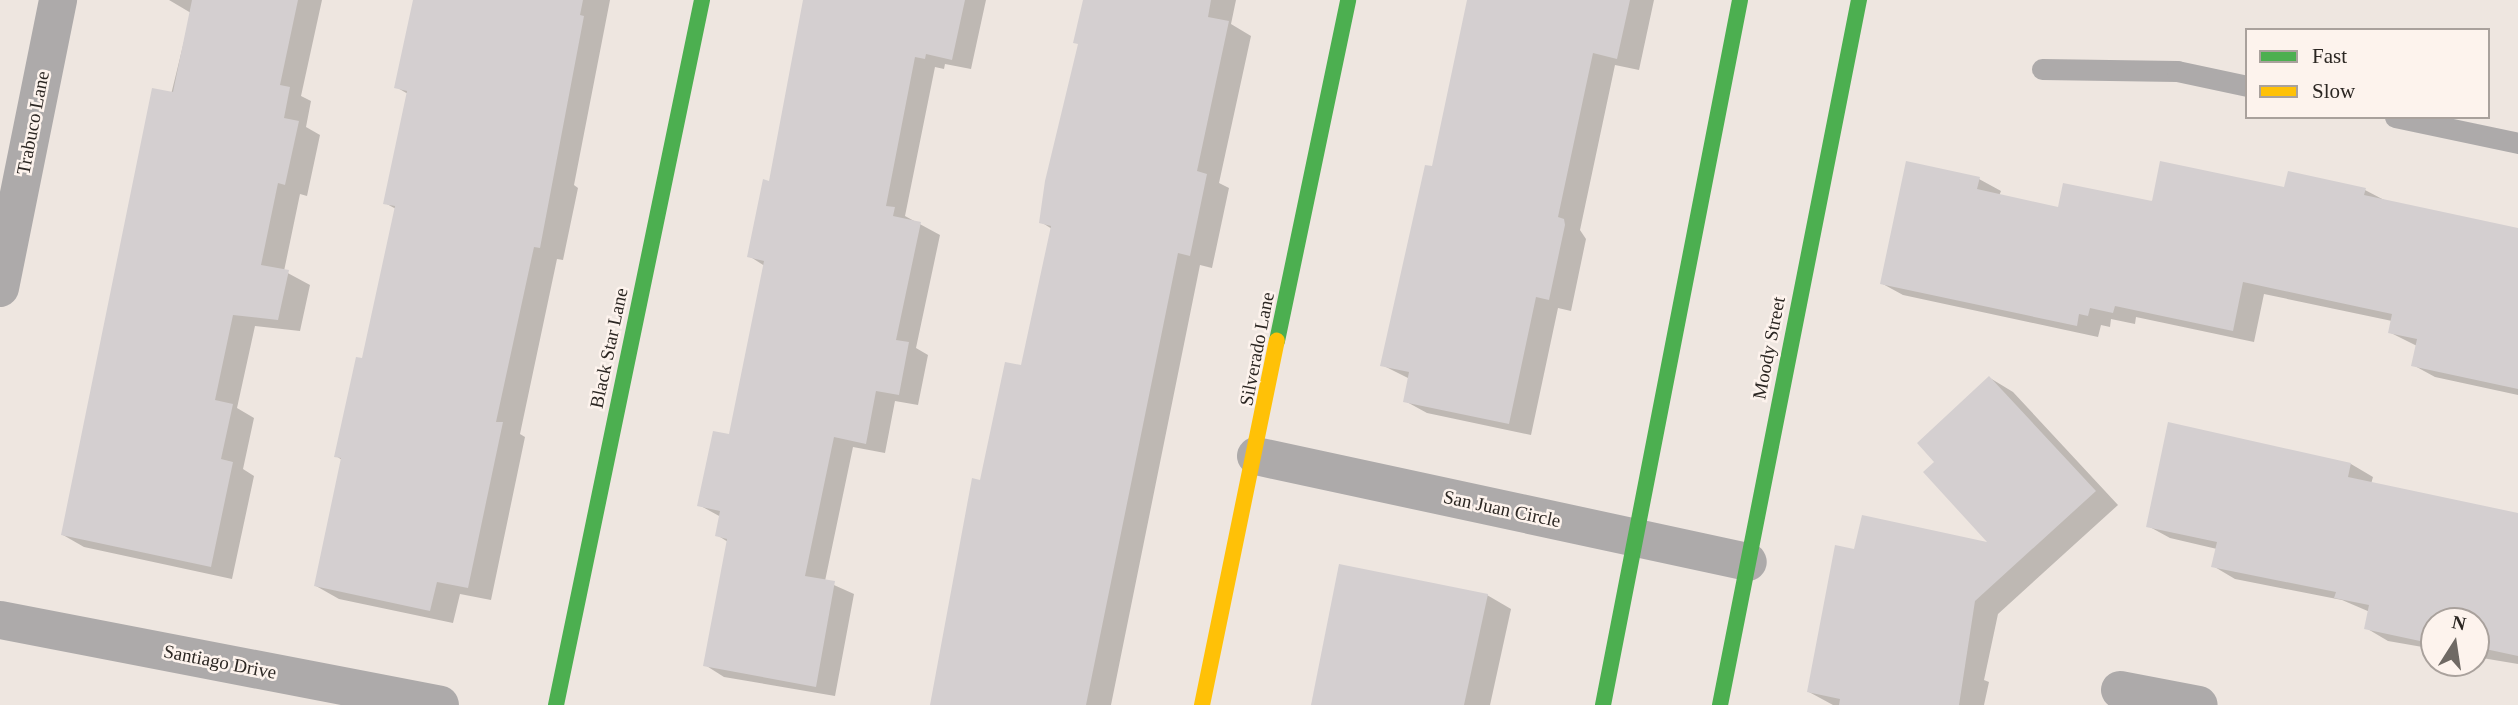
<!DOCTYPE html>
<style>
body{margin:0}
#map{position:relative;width:2518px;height:705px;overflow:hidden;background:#eee6e0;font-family:"Times New Roman",serif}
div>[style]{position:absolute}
.shadow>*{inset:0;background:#0003}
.building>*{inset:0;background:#d4cfd0}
.lane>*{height:21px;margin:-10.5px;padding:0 10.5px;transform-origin:10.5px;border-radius:10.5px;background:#adaaaa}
.street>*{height:38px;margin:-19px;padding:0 19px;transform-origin:19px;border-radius:19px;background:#adaaaa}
.fast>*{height:16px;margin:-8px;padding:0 8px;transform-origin:8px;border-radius:8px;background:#4caf50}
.slow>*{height:16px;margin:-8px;padding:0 8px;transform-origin:8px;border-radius:8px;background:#ffc107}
span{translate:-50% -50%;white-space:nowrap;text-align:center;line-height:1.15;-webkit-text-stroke:5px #fdf3ed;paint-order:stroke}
.street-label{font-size:19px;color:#2b2622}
.legend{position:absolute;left:2245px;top:28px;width:245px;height:91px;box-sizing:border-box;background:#fdf3ed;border:2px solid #a9a19c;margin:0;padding:9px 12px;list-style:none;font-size:21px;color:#2b2622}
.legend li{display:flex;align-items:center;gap:14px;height:35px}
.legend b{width:35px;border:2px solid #a9a19c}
.north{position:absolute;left:2420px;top:607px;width:70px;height:70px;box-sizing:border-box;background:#fdf3ed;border:2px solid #a9a19c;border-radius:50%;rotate:12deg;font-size:19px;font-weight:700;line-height:28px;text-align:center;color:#2b2622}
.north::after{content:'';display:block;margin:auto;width:24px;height:32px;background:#6f6964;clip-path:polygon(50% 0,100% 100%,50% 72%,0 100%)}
</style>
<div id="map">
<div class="shadow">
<div style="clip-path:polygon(169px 0,322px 0,301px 96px,311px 101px,306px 127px,320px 135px,307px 196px,300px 194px,284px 271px,310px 285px,300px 331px,255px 326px,237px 408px,254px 418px,243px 469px,254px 476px,232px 579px,84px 547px,63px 535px,191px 13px)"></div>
<div style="clip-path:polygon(414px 0,610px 0,574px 185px,578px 188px,563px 260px,557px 259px,520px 434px,525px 437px,491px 600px,460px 594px,453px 623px,339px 599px,316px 586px,342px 460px,336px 456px,364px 360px,396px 209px,385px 203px,408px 94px,396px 87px)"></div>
<div style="clip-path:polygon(804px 0,986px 0,971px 69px,945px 64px,944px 69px,935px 67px,905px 216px,940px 235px,916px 348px,928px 355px,918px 405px,895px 401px,885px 453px,853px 447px,825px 581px,854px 594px,835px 696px,724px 677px,705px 665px,728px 542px,717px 535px,721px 517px,699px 505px,730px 436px,765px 266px,749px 256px,770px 183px)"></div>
<div style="clip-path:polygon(1084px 0,1236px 0,1231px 24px,1251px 36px,1219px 183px,1229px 188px,1212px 268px,1200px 265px,1111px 705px,931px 705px,981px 482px,1023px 367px,1052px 229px,1041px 222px,1080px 45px)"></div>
<div style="clip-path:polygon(1469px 0,1654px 0,1639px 70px,1615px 65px,1580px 230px,1586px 239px,1571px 311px,1558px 308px,1531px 435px,1427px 413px,1405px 401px,1410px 379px,1382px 365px,1433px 168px)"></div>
<div style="clip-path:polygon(1979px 179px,2001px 191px,1999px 196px,2060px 209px,2286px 189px,2365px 190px,2386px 201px,2518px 229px,2518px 395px,2435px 377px,2413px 365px,2417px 346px,2389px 332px,2392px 321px,2264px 294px,2254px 342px,2136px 317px,2135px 324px,2111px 319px,2110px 327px,2101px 325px,2098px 337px,1903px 295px,1881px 283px)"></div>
<div style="clip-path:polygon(1990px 378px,2013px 392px,2118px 505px,1998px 614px,1984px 680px,1989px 682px,1984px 705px,1833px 705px,1809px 692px,1856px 551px,1992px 544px,1936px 462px)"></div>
<div style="clip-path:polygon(2351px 464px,2373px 477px,2371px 484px,2518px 516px,2518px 664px,2476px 657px,2476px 621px,2434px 621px,2434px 649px,2388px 641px,2366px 628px,2370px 612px,2342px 600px,2235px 579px,2213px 566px,2217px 549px,2170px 538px,2148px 526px)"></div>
<div style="clip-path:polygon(1487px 595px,1511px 609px,1490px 705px,1312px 705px)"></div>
</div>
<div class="building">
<div style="clip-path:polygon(192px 0,298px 0,280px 85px,290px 87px,284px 118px,299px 121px,285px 185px,278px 183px,261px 265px,289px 270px,278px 320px,233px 315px,215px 400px,233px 404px,221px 459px,233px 462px,211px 567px,61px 535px,152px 88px,173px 92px)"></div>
<div style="clip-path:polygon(413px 0,583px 0,580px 15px,584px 16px,540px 248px,534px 247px,496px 422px,503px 422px,468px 588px,437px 582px,430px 611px,314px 586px,341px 458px,334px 457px,356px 357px,362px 358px,395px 206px,383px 204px,407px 91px,394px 88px)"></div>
<div style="clip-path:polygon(803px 0,965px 0,952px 60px,926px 54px,925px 59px,915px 57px,886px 206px,895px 207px,893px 216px,921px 222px,896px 340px,909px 342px,899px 395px,876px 391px,866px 444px,834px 437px,805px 576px,835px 581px,816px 687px,703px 666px,727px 539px,715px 536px,720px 511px,697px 506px,713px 431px,729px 434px,764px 261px,747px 257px,763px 179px,769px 181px)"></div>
<div style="clip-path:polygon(1083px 0,1211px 0,1208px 17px,1229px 21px,1197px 171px,1207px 174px,1190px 256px,1178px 253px,1086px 705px,930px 705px,972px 478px,980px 480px,1005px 362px,1021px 365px,1051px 226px,1039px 223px,1045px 181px,1078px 44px,1073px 43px)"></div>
<div style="clip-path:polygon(1467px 0,1630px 0,1617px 59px,1593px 53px,1558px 217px,1564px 219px,1565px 225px,1549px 300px,1536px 297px,1509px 424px,1403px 402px,1409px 372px,1380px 366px,1425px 165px,1432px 166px)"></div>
<div style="clip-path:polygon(1906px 161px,1980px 177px,1977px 189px,2058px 207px,2063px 183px,2152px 201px,2160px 161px,2284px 187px,2288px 171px,2366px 188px,2364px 195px,2518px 228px,2518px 389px,2411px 366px,2417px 339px,2388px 333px,2392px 314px,2243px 282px,2233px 331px,2115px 306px,2113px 313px,2090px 308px,2088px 316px,2079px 314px,2077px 326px,1880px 284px)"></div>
<div style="clip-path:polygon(1989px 376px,2096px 491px,1975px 601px,1959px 705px,1839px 705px,1840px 699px,1807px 692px,1835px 545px,1854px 549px,1862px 515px,1987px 542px,1923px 472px,1934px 462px,1917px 443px)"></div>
<div style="clip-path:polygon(2168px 422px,2351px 463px,2348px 477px,2518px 513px,2518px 656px,2476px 647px,2476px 621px,2434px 621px,2434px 644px,2364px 629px,2369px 605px,2334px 598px,2336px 592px,2211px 567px,2217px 542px,2146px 527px)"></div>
<div style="clip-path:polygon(1339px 564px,1488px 594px,1464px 705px,1311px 705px)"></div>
</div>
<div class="lane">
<div style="left:2042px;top:69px;width:135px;rotate:0.8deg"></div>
<div style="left:2177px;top:71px;width:72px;rotate:12.1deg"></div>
<div style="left:2395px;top:117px;width:126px;rotate:11.9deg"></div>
</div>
<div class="street">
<div style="left:0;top:288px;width:294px;rotate:-78.6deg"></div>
<div style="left:1256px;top:456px;width:503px;rotate:12.16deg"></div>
<div style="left:0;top:620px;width:448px;rotate:10.9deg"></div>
<div style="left:2120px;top:690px;width:80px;rotate:10.8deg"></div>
</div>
<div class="fast">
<div style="left:1277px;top:341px;width:348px;rotate:-78.2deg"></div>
<div style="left:556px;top:705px;width:720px;rotate:-78.3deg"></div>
<div style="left:1603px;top:705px;width:718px;rotate:-79deg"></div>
<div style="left:1720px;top:705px;width:719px;rotate:-78.85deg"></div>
</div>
<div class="slow">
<div style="left:1202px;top:705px;width:372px;rotate:-78.4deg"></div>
</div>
<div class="street-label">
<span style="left:33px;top:123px;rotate:-79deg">Trabuco Lane</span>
<span style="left:609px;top:348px;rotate:-78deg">Black Star Lane</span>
<span style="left:1769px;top:348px;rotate:-79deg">Moody Street</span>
<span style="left:1257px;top:349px;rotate:-79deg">Silverado Lane</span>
<span style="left:1502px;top:509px;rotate:12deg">San Juan Circle</span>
<span style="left:220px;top:662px;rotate:11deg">Santiago Drive</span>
</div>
<ul class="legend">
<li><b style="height:9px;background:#4caf50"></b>Fast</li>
<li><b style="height:9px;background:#ffc107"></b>Slow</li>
</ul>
<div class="north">N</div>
</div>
